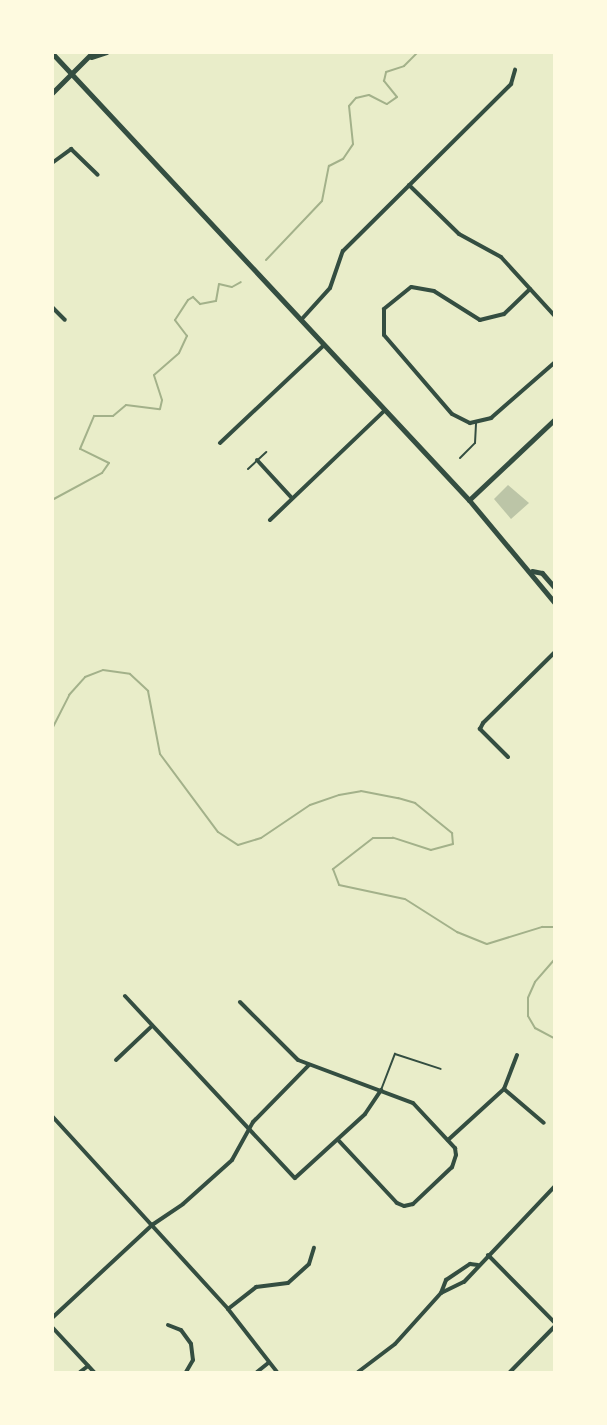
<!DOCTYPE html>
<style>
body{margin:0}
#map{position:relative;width:607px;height:1425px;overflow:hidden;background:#e9edc9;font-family:"Varela Round",sans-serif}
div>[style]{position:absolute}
.stream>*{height:2px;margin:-1px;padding:0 1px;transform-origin:1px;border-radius:1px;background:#a3b18a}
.building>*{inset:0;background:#bcc5a7}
.service>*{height:2px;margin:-1px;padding:0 1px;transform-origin:1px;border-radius:1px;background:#344e41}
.minor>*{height:4px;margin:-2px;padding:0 2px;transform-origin:2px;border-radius:2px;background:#344e41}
.tertiary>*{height:5px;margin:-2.5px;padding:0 2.5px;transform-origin:2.5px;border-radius:2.5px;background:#344e41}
.secondary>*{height:5px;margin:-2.5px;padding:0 2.5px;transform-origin:2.5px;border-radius:2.5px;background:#344e41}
span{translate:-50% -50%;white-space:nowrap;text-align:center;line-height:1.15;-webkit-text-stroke:6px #fefae0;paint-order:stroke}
.frame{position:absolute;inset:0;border:54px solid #fefae0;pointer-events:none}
</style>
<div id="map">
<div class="stream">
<div style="left:266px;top:260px;width:81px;rotate:-46.5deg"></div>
<div style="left:322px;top:201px;width:36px;rotate:-79deg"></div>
<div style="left:329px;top:166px;width:16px;rotate:-27deg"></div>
<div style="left:343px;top:159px;width:18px;rotate:-56deg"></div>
<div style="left:353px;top:144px;width:38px;rotate:-96deg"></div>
<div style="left:349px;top:106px;width:11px;rotate:-49deg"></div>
<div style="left:356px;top:98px;width:13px;rotate:-13deg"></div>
<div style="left:369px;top:95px;width:20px;rotate:27deg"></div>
<div style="left:387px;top:104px;width:12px;rotate:-35deg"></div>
<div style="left:397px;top:97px;width:21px;rotate:-129deg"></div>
<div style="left:384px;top:81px;width:9px;rotate:-77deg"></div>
<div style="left:386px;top:72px;width:19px;rotate:-18deg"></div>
<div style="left:404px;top:66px;width:20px;rotate:-45deg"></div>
<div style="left:52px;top:500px;width:57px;rotate:-28.4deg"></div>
<div style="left:102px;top:473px;width:12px;rotate:-55deg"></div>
<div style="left:109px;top:463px;width:32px;rotate:-154deg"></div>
<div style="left:80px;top:449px;width:36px;rotate:-67deg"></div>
<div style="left:94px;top:416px;width:19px"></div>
<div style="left:113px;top:416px;width:17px;rotate:-40deg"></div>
<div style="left:126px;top:405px;width:34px;rotate:7deg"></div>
<div style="left:160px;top:409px;width:9px;rotate:-77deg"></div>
<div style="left:162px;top:400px;width:26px;rotate:-108deg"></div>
<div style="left:154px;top:375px;width:33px;rotate:-41deg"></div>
<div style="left:179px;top:353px;width:19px;rotate:-65deg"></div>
<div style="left:187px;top:336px;width:20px;rotate:-127deg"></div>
<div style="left:175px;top:320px;width:24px;rotate:-57deg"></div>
<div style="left:188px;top:300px;width:6px;rotate:-31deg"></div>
<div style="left:193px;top:297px;width:10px;rotate:45deg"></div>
<div style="left:200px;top:304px;width:16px;rotate:-11deg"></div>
<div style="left:216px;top:301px;width:17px;rotate:-80deg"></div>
<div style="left:219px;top:284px;width:13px;rotate:13deg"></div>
<div style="left:232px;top:287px;width:10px;rotate:-29deg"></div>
<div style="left:52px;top:729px;width:38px;rotate:-63deg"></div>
<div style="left:69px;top:695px;width:24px;rotate:-48deg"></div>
<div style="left:85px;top:677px;width:19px;rotate:-21deg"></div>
<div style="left:103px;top:670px;width:27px;rotate:8deg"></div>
<div style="left:130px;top:674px;width:25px;rotate:43deg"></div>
<div style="left:148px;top:691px;width:64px;rotate:79.2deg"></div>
<div style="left:160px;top:754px;width:97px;rotate:53.4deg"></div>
<div style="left:218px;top:832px;width:24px;rotate:33deg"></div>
<div style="left:238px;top:845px;width:24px;rotate:-17deg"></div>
<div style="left:261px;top:838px;width:59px;rotate:-34deg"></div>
<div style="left:310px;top:805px;width:31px;rotate:-19deg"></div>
<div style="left:339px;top:795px;width:22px;rotate:-10deg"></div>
<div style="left:361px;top:791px;width:38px;rotate:11deg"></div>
<div style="left:398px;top:798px;width:18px;rotate:16deg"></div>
<div style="left:415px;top:803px;width:48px;rotate:39deg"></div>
<div style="left:452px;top:833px;width:11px;rotate:85deg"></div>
<div style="left:453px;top:844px;width:23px;rotate:165deg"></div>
<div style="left:431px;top:850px;width:40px;rotate:-162deg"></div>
<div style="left:393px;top:838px;width:20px;rotate:180deg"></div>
<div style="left:373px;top:838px;width:51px;rotate:142.2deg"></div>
<div style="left:333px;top:869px;width:17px;rotate:69deg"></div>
<div style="left:339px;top:885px;width:67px;rotate:12deg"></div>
<div style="left:405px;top:899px;width:62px;rotate:32.4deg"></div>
<div style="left:457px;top:932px;width:32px;rotate:22deg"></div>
<div style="left:487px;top:944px;width:58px;rotate:-17.2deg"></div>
<div style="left:542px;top:927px;width:12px"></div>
<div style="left:554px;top:960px;width:29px;rotate:131deg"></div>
<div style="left:535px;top:982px;width:17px;rotate:114deg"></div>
<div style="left:528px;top:998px;width:18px;rotate:90deg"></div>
<div style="left:528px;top:1016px;width:14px;rotate:60deg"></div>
<div style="left:535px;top:1028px;width:21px;rotate:28deg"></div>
</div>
<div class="building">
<div style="clip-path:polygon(508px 485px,529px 503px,511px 519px,494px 499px)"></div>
</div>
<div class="service">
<div style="left:460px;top:458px;width:21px;rotate:-45deg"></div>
<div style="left:475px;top:443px;width:20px;rotate:-87deg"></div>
<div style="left:248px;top:469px;width:25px;rotate:-43deg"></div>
<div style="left:381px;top:1090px;width:39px;rotate:-69deg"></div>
<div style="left:395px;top:1054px;width:48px;rotate:18.1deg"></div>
</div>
<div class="minor">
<div style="left:52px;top:163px;width:24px;rotate:-36deg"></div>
<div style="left:71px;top:149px;width:37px;rotate:44deg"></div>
<div style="left:409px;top:185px;width:70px;rotate:44.4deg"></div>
<div style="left:459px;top:234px;width:48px;rotate:28.7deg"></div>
<div style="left:501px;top:257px;width:79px;rotate:47.6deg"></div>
<div style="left:52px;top:220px;width:4px;rotate:90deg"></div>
<div style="left:530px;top:289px;width:36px;rotate:136deg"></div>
<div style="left:504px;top:314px;width:25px;rotate:166deg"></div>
<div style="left:480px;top:320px;width:54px;rotate:-147.8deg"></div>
<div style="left:434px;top:291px;width:23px;rotate:-170deg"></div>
<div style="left:411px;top:287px;width:35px;rotate:141deg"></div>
<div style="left:384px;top:309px;width:26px;rotate:90deg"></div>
<div style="left:384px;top:335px;width:104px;rotate:49.3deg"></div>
<div style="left:452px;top:414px;width:20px;rotate:27deg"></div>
<div style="left:470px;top:423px;width:22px;rotate:-13deg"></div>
<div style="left:491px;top:418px;width:84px;rotate:-41.1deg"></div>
<div style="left:52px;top:307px;width:18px;rotate:45deg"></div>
<div style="left:301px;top:320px;width:43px;rotate:-47.8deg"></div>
<div style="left:330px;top:288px;width:39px;rotate:-71deg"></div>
<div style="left:343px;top:251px;width:237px;rotate:-44.8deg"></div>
<div style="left:511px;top:84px;width:15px;rotate:-74deg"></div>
<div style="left:220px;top:443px;width:143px;rotate:-43.3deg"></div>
<div style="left:257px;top:460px;width:52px;rotate:47.4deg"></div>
<div style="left:270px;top:520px;width:158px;rotate:-43.7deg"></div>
<div style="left:508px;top:757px;width:40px;rotate:-135deg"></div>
<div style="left:480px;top:729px;width:7px;rotate:-63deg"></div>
<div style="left:483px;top:723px;width:100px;rotate:-44.6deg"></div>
<div style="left:125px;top:996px;width:249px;rotate:47deg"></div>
<div style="left:295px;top:1178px;width:95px;rotate:-42.4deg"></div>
<div style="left:365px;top:1114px;width:29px;rotate:-56deg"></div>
<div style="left:240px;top:1002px;width:82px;rotate:45deg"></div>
<div style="left:298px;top:1060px;width:123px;rotate:20.5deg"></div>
<div style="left:413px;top:1103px;width:62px;rotate:47deg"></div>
<div style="left:455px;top:1148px;width:7px;rotate:82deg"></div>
<div style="left:456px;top:1155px;width:13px;rotate:108deg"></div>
<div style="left:452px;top:1167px;width:54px;rotate:136.5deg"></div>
<div style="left:413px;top:1204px;width:9px;rotate:167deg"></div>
<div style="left:404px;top:1206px;width:8px;rotate:-157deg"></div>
<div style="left:397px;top:1203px;width:86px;rotate:-133.1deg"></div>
<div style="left:517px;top:1055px;width:36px;rotate:111deg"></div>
<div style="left:504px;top:1089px;width:52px;rotate:40.4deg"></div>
<div style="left:116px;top:1060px;width:50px;rotate:-43.4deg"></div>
<div style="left:52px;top:1116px;width:261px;rotate:47.6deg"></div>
<div style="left:228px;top:1309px;width:80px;rotate:52.1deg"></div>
<div style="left:448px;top:1140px;width:76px;rotate:-42.3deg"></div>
<div style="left:488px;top:1255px;width:94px;rotate:45.4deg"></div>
<div style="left:441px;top:1293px;width:25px;rotate:-26deg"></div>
<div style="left:464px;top:1282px;width:131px;rotate:-46.5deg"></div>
<div style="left:228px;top:1309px;width:36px;rotate:-38deg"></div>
<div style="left:256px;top:1287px;width:32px;rotate:-7deg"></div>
<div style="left:288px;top:1283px;width:28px;rotate:-42deg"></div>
<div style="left:309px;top:1264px;width:17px;rotate:-73deg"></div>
<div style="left:52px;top:1318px;width:137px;rotate:-42.9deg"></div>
<div style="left:152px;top:1225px;width:37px;rotate:-34deg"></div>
<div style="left:183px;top:1204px;width:66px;rotate:-41.9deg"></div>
<div style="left:232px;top:1160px;width:43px;rotate:-61.1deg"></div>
<div style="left:253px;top:1122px;width:80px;rotate:-45.5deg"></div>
<div style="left:168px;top:1325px;width:14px;rotate:21deg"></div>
<div style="left:181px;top:1330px;width:17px;rotate:54deg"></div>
<div style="left:191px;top:1344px;width:16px;rotate:83deg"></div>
<div style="left:193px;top:1360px;width:14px;rotate:120deg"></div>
<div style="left:52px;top:1327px;width:62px;rotate:47deg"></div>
<div style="left:80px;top:1372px;width:10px;rotate:-37deg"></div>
<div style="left:257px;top:1372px;width:14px;rotate:-39deg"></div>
<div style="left:358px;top:1372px;width:46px;rotate:-37.1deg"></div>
<div style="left:395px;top:1344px;width:69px;rotate:-48deg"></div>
<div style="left:441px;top:1293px;width:14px;rotate:-69deg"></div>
<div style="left:446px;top:1280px;width:29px;rotate:-34deg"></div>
<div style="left:470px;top:1264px;width:8px;rotate:7deg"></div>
<div style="left:510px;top:1372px;width:63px;rotate:-45.6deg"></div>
</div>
<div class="tertiary">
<div style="left:469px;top:500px;width:117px;rotate:-43.3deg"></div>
</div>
<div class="secondary">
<div style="left:52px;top:53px;width:611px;rotate:46.99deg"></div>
<div style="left:469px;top:500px;width:133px;rotate:50.2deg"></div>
<div style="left:91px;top:57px;width:16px;rotate:-18deg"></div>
<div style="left:52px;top:93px;width:58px;rotate:-45deg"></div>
<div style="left:532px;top:571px;width:10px;rotate:11deg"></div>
<div style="left:542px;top:573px;width:18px;rotate:49deg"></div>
</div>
<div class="frame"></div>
</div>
